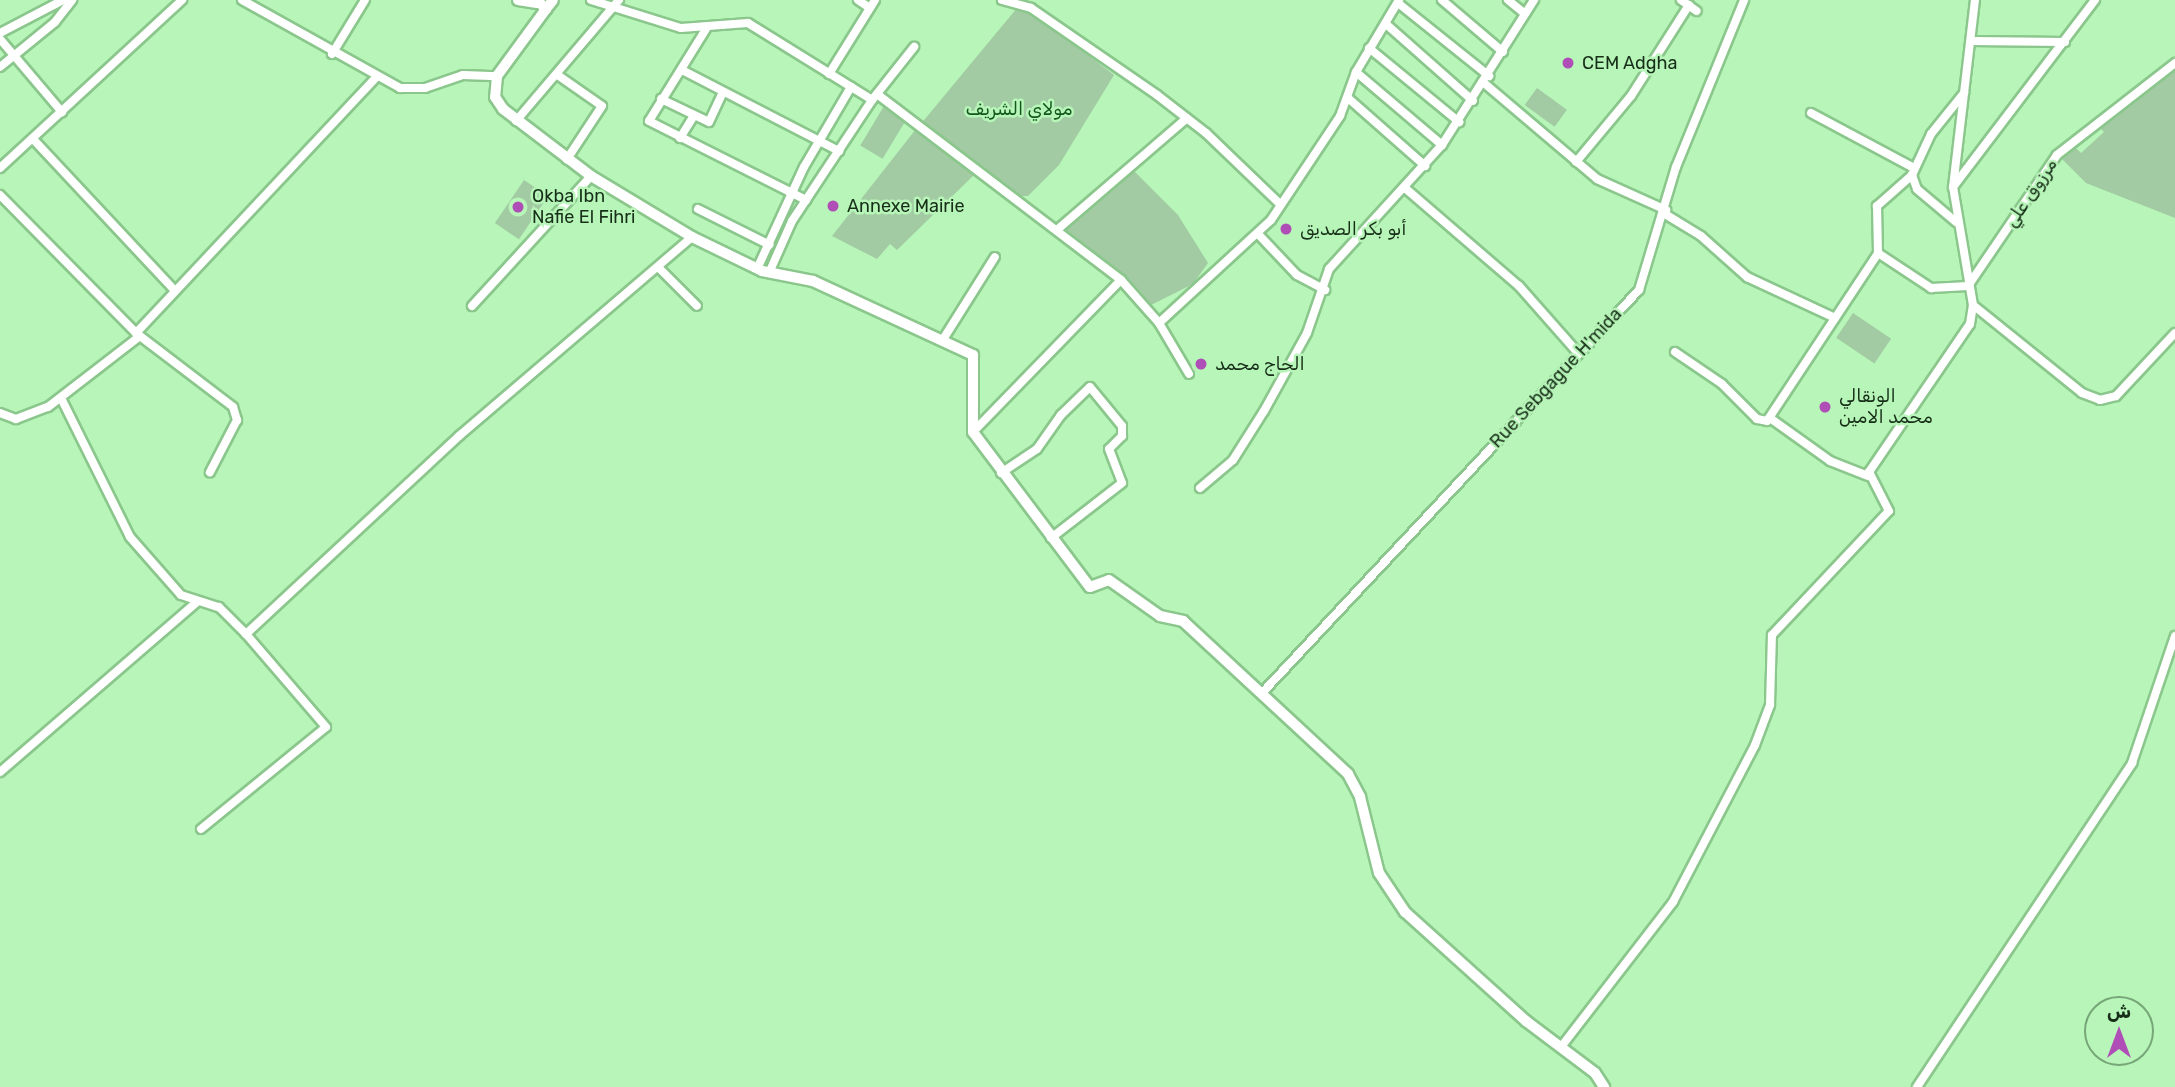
<!DOCTYPE html>
<meta charset="utf-8">
<style>
body{margin:0}
#map{position:relative;width:2175px;height:1087px;overflow:hidden;background:#b7f5b8;font-family:Rubik,Vazirmatn,sans-serif}
div>[style]{position:absolute}
.green>*{inset:0;background:#a2cba3;transform-origin:0 0}
.roads{filter:drop-shadow(2px 0 #8bc78c) drop-shadow(-2px 0 #8bc78c) drop-shadow(0 2px #8bc78c) drop-shadow(0 -2px #8bc78c)}
.street>*{height:8px;margin:-4px;padding:0 4px;transform-origin:4px;border-radius:4px;background:#fff}
.secondary>*{height:10px;margin:-5px;padding:0 5px;transform-origin:5px;border-radius:5px;background:#fff}
.dots>*{width:19px;height:19px;translate:-50% -50%;box-sizing:border-box;border:4px solid #b7f5b8;border-radius:50%}
span{translate:-50% -50%;white-space:nowrap;text-align:center;line-height:1.15;-webkit-text-stroke:5px #b7f5b8;paint-order:stroke}
.poi-label{font-size:18px;color:#172f18}
.left{translate:0 -50%;text-align:left}
.park-label{font-size:18px;color:#13571c}
.street-label{font-size:18px;color:#172f18}
.north{position:absolute;left:2084px;top:996px;width:70px;height:70px;box-sizing:border-box;background:#b7f5b8;border:2px solid #77a678;border-radius:50%;rotate:0deg;font-size:19px;font-weight:700;line-height:28px;text-align:center;color:#172f18}
.north::after{content:'';display:block;margin:auto;width:24px;height:32px;background:#af4eb6;clip-path:polygon(50% 0,100% 100%,50% 72%,0 100%)}
</style>
<div id="map">
<div class="green">
<div style="clip-path:polygon(1017px 8px,1029px 10px,1114px 75px,1059px 165px,1028px 196px,1021px 196px,961px 162px,975px 174px,897px 250px,890px 244px,877px 259px,832px 236px,916px 129px,946px 150px,920px 125px)"></div>
<div style="clip-path:polygon(2175px 70px,2175px 218px,2086px 183px,2062px 159px,2076px 148px,2081px 153px,2104px 132px,2100px 128px)"></div>
<div style="left:1537px;top:88px;width:37px;height:21px;rotate:36deg"></div>
<div style="left:884px;top:106px;width:26px;height:46px;rotate:31deg"></div>
<div style="clip-path:polygon(1133px 170px,1178px 215px,1208px 263px,1193px 284px,1149px 306px,1065px 229px)"></div>
<div style="left:524px;top:180px;width:29px;height:52px;rotate:34deg"></div>
<div style="left:1853px;top:313px;width:46px;height:30px;rotate:34deg"></div>
</div>
<div class="roads">
<div class="street">
<div style="left:242px;top:0;width:181px;rotate:29.1deg"></div>
<div style="left:400px;top:88px;width:25px"></div>
<div style="left:425px;top:88px;width:40px;rotate:-18.9deg"></div>
<div style="left:463px;top:75px;width:34px;rotate:2deg"></div>
<div style="left:591px;top:0;width:94px;rotate:17.3deg"></div>
<div style="left:681px;top:28px;width:67px;rotate:-4.3deg"></div>
<div style="left:748px;top:23px;width:146px;rotate:31.8deg"></div>
<div style="left:858px;top:0;width:14px;rotate:34deg"></div>
<div style="left:1002px;top:0;width:30px;rotate:15deg"></div>
<div style="left:1031px;top:8px;width:153px;rotate:34.6deg"></div>
<div style="left:1157px;top:95px;width:62px;rotate:37.8deg"></div>
<div style="left:1206px;top:133px;width:103px;rotate:43.8deg"></div>
<div style="left:1442px;top:0;width:80px;rotate:40.4deg"></div>
<div style="left:1508px;top:0;width:22px;rotate:39deg"></div>
<div style="left:1681px;top:0;width:19px;rotate:35deg"></div>
<div style="left:1398px;top:3px;width:117px;rotate:38.7deg"></div>
<div style="left:1386px;top:24px;width:116px;rotate:41.5deg"></div>
<div style="left:706px;top:29px;width:108px;rotate:121.8deg"></div>
<div style="left:649px;top:121px;width:176px;rotate:26.7deg"></div>
<div style="left:0;top:33px;width:71px;rotate:-27.6deg"></div>
<div style="left:0;top:39px;width:96px;rotate:49.7deg"></div>
<div style="left:1971px;top:41px;width:94px;rotate:0.6deg"></div>
<div style="left:1369px;top:48px;width:117px;rotate:39.4deg"></div>
<div style="left:332px;top:54px;width:63px;rotate:-58.6deg"></div>
<div style="left:0;top:67px;width:71px;rotate:-39.3deg"></div>
<div style="left:55px;top:22px;width:28px;rotate:-52deg"></div>
<div style="left:682px;top:70px;width:177px;rotate:27.3deg"></div>
<div style="left:1356px;top:72px;width:113px;rotate:40.3deg"></div>
<div style="left:829px;top:74px;width:87px;rotate:-58.1deg"></div>
<div style="left:559px;top:76px;width:52px;rotate:34.9deg"></div>
<div style="left:602px;top:106px;width:64px;rotate:123.4deg"></div>
<div style="left:1484px;top:83px;width:148px;rotate:40.3deg"></div>
<div style="left:1597px;top:179px;width:76px;rotate:24.2deg"></div>
<div style="left:877px;top:94px;width:307px;rotate:37.3deg"></div>
<div style="left:1121px;top:280px;width:57px;rotate:48.5deg"></div>
<div style="left:1159px;top:323px;width:59px;rotate:59.5deg"></div>
<div style="left:1348px;top:98px;width:103px;rotate:41.4deg"></div>
<div style="left:661px;top:99px;width:53px;rotate:25.6deg"></div>
<div style="left:709px;top:122px;width:31px;rotate:-65deg"></div>
<div style="left:1811px;top:113px;width:117px;rotate:28.1deg"></div>
<div style="left:516px;top:121px;width:159px;rotate:-49.6deg"></div>
<div style="left:680px;top:138px;width:26px;rotate:-58deg"></div>
<div style="left:33px;top:139px;width:208px;rotate:46.9deg"></div>
<div style="left:1576px;top:162px;width:86px;rotate:-50.2deg"></div>
<div style="left:1631px;top:96px;width:108px;rotate:-57.5deg"></div>
<div style="left:0;top:168px;width:248px;rotate:-42.7deg"></div>
<div style="left:1953px;top:187px;width:235px;rotate:-52.8deg"></div>
<div style="left:1405px;top:188px;width:150px;rotate:40.7deg"></div>
<div style="left:1519px;top:286px;width:89px;rotate:48.6deg"></div>
<div style="left:0;top:195px;width:194px;rotate:45.4deg"></div>
<div style="left:136px;top:333px;width:122px;rotate:37.3deg"></div>
<div style="left:233px;top:407px;width:14px;rotate:73deg"></div>
<div style="left:237px;top:420px;width:59px;rotate:117.4deg"></div>
<div style="left:698px;top:209px;width:80px;rotate:26.6deg"></div>
<div style="left:1665px;top:214px;width:42px;rotate:31.4deg"></div>
<div style="left:1701px;top:236px;width:62px;rotate:41.7deg"></div>
<div style="left:1747px;top:277px;width:97px;rotate:25deg"></div>
<div style="left:1956px;top:222px;width:51px;rotate:-139.8deg"></div>
<div style="left:1917px;top:189px;width:15px;rotate:-110deg"></div>
<div style="left:1912px;top:175px;width:45px;rotate:-65.1deg"></div>
<div style="left:1931px;top:134px;width:53px;rotate:-51.2deg"></div>
<div style="left:1058px;top:229px;width:170px;rotate:-40.7deg"></div>
<div style="left:1259px;top:235px;width:55px;rotate:46.5deg"></div>
<div style="left:1297px;top:275px;width:32px;rotate:28deg"></div>
<div style="left:1878px;top:253px;width:64px;rotate:33.4deg"></div>
<div style="left:1931px;top:288px;width:37px;rotate:-3deg"></div>
<div style="left:660px;top:269px;width:52px;rotate:45deg"></div>
<div style="left:757px;top:269px;width:112px;rotate:-65.3deg"></div>
<div style="left:804px;top:167px;width:93px;rotate:-59.6deg"></div>
<div style="left:769px;top:273px;width:57px;rotate:-66.1deg"></div>
<div style="left:792px;top:221px;width:145px;rotate:-56.5deg"></div>
<div style="left:872px;top:100px;width:68px;rotate:-51.6deg"></div>
<div style="left:1968px;top:286px;width:158px;rotate:-55.8deg"></div>
<div style="left:2057px;top:155px;width:150px;rotate:-37.9deg"></div>
<div style="left:1973px;top:305px;width:140px;rotate:38.9deg"></div>
<div style="left:2082px;top:393px;width:19px;rotate:21deg"></div>
<div style="left:2100px;top:400px;width:16px;rotate:-14deg"></div>
<div style="left:2116px;top:396px;width:86px;rotate:-46.9deg"></div>
<div style="left:472px;top:306px;width:176px;rotate:-47.5deg"></div>
<div style="left:1159px;top:323px;width:152px;rotate:-42.6deg"></div>
<div style="left:1271px;top:220px;width:125px;rotate:-56.4deg"></div>
<div style="left:1340px;top:116px;width:47px;rotate:-70deg"></div>
<div style="left:1356px;top:72px;width:84px;rotate:-59.2deg"></div>
<div style="left:136px;top:333px;width:351px;rotate:-46.8deg"></div>
<div style="left:942px;top:341px;width:99px;rotate:-57.8deg"></div>
<div style="left:1675px;top:352px;width:57px;rotate:34.2deg"></div>
<div style="left:1722px;top:384px;width:49px;rotate:45deg"></div>
<div style="left:1757px;top:419px;width:10px;rotate:11deg"></div>
<div style="left:1767px;top:421px;width:201px;rotate:-56.5deg"></div>
<div style="left:1878px;top:253px;width:47px;rotate:-91.2deg"></div>
<div style="left:1877px;top:206px;width:47px;rotate:-41.5deg"></div>
<div style="left:61px;top:398px;width:155px;rotate:63.6deg"></div>
<div style="left:130px;top:537px;width:77px;rotate:48.7deg"></div>
<div style="left:181px;top:595px;width:40px;rotate:18deg"></div>
<div style="left:219px;top:607px;width:38px;rotate:45deg"></div>
<div style="left:246px;top:634px;width:291px;rotate:-42.9deg"></div>
<div style="left:459px;top:436px;width:306px;rotate:-40.5deg"></div>
<div style="left:0;top:413px;width:17px;rotate:21deg"></div>
<div style="left:16px;top:419px;width:34px;rotate:-21deg"></div>
<div style="left:48px;top:407px;width:116px;rotate:-37.7deg"></div>
<div style="left:1770px;top:418px;width:74px;rotate:35.6deg"></div>
<div style="left:1830px;top:461px;width:41px;rotate:21.5deg"></div>
<div style="left:973px;top:432px;width:212px;rotate:-45.8deg"></div>
<div style="left:1001px;top:473px;width:43px;rotate:-33.7deg"></div>
<div style="left:1037px;top:449px;width:42px;rotate:-54.8deg"></div>
<div style="left:1061px;top:415px;width:40px;rotate:-44deg"></div>
<div style="left:1090px;top:387px;width:50px;rotate:50.6deg"></div>
<div style="left:1122px;top:426px;width:10px;rotate:90deg"></div>
<div style="left:1122px;top:436px;width:18px;rotate:135deg"></div>
<div style="left:1109px;top:449px;width:36px;rotate:69deg"></div>
<div style="left:1122px;top:483px;width:90px;rotate:142.2deg"></div>
<div style="left:1200px;top:488px;width:43px;rotate:-40.3deg"></div>
<div style="left:1233px;top:460px;width:58px;rotate:-57.7deg"></div>
<div style="left:1264px;top:411px;width:89px;rotate:-61.1deg"></div>
<div style="left:1307px;top:333px;width:68px;rotate:-71deg"></div>
<div style="left:1329px;top:269px;width:168px;rotate:-47.7deg"></div>
<div style="left:1442px;top:145px;width:172px;rotate:-57.6deg"></div>
<div style="left:1262px;top:693px;width:552px;rotate:-46.91deg"></div>
<div style="left:1639px;top:290px;width:128px;rotate:-73.3deg"></div>
<div style="left:1676px;top:167px;width:180px;rotate:-67.8deg"></div>
<div style="left:0;top:772px;width:259px;rotate:-40.8deg"></div>
<div style="left:201px;top:829px;width:161px;rotate:-39.2deg"></div>
<div style="left:326px;top:727px;width:123px;rotate:-130.7deg"></div>
<div style="left:1561px;top:1047px;width:183px;rotate:-52.3deg"></div>
<div style="left:1673px;top:902px;width:177px;rotate:-62.4deg"></div>
<div style="left:1755px;top:745px;width:43px;rotate:-69.4deg"></div>
<div style="left:1770px;top:705px;width:70px;rotate:-88.4deg"></div>
<div style="left:1772px;top:635px;width:170px;rotate:-46.7deg"></div>
<div style="left:1889px;top:511px;width:44px;rotate:-117.1deg"></div>
<div style="left:1869px;top:472px;width:179px;rotate:-55.7deg"></div>
<div style="left:1970px;top:324px;width:19px;rotate:-81deg"></div>
<div style="left:1973px;top:305px;width:120px;rotate:-99.6deg"></div>
<div style="left:1953px;top:187px;width:188px;rotate:-83.3deg"></div>
<div style="left:1917px;top:1087px;width:389px;rotate:-56.4deg"></div>
<div style="left:2132px;top:763px;width:134px;rotate:-71.3deg"></div>
</div>
<div class="secondary">
<div style="left:518px;top:0;width:19px;rotate:9deg"></div>
<div style="left:537px;top:0;width:13px;rotate:45deg"></div>
<div style="left:546px;top:9px;width:11px;rotate:-52deg"></div>
<div style="left:546px;top:9px;width:83px;rotate:126.2deg"></div>
<div style="left:497px;top:76px;width:21px;rotate:95deg"></div>
<div style="left:495px;top:97px;width:14px;rotate:56deg"></div>
<div style="left:503px;top:109px;width:111px;rotate:37.3deg"></div>
<div style="left:591px;top:176px;width:118px;rotate:31.1deg"></div>
<div style="left:692px;top:237px;width:78px;rotate:25.9deg"></div>
<div style="left:762px;top:271px;width:52px;rotate:11.1deg"></div>
<div style="left:813px;top:281px;width:176px;rotate:24.8deg"></div>
<div style="left:973px;top:355px;width:77px;rotate:90deg"></div>
<div style="left:973px;top:432px;width:194px;rotate:53deg"></div>
<div style="left:1090px;top:587px;width:20px;rotate:-20deg"></div>
<div style="left:1109px;top:580px;width:62px;rotate:35.2deg"></div>
<div style="left:1160px;top:616px;width:24px;rotate:12deg"></div>
<div style="left:1183px;top:621px;width:225px;rotate:42.8deg"></div>
<div style="left:1348px;top:774px;width:26px;rotate:62deg"></div>
<div style="left:1360px;top:797px;width:78px;rotate:76deg"></div>
<div style="left:1379px;top:873px;width:47px;rotate:56.3deg"></div>
<div style="left:1405px;top:912px;width:163px;rotate:42deg"></div>
<div style="left:1526px;top:1021px;width:86px;rotate:37deg"></div>
<div style="left:1595px;top:1073px;width:17px;rotate:57deg"></div>
</div>
</div>
<div class="dots">
<div style="left:1568px;top:63px;background:#af4eb6"></div>
<div style="left:833px;top:206px;background:#af4eb6"></div>
<div style="left:518px;top:207px;background:#af4eb6"></div>
<div style="left:1286px;top:229px;background:#af4eb6"></div>
<div style="left:1201px;top:364px;background:#af4eb6"></div>
<div style="left:1825px;top:407px;background:#af4eb6"></div>
</div>
<div class="poi-label">
<span class="left" style="left:1582px;top:63px">CEM Adgha</span>
<span class="left" style="left:532px;top:207px">Okba Ibn<br>Nafie El Fihri</span>
<span class="left" style="left:847px;top:206px">Annexe Mairie</span>
<span class="left" style="left:1300px;top:229px">أبو بكر الصديق</span>
<span class="left" style="left:1215px;top:364px">الحاج محمد</span>
<span class="left" style="left:1839px;top:407px">الونقالي<br>محمد الامين</span>
</div>
<div class="park-label">
<span style="left:1019px;top:109px">مولاي الشريف</span>
</div>
<div class="street-label">
<span style="left:2031px;top:193px;rotate:-56deg">مرزوق علي</span>
<span style="left:1556px;top:378px;rotate:-47deg">Rue Sebgague H'mida</span>
</div>
<div class="north">ش</div>
</div>
